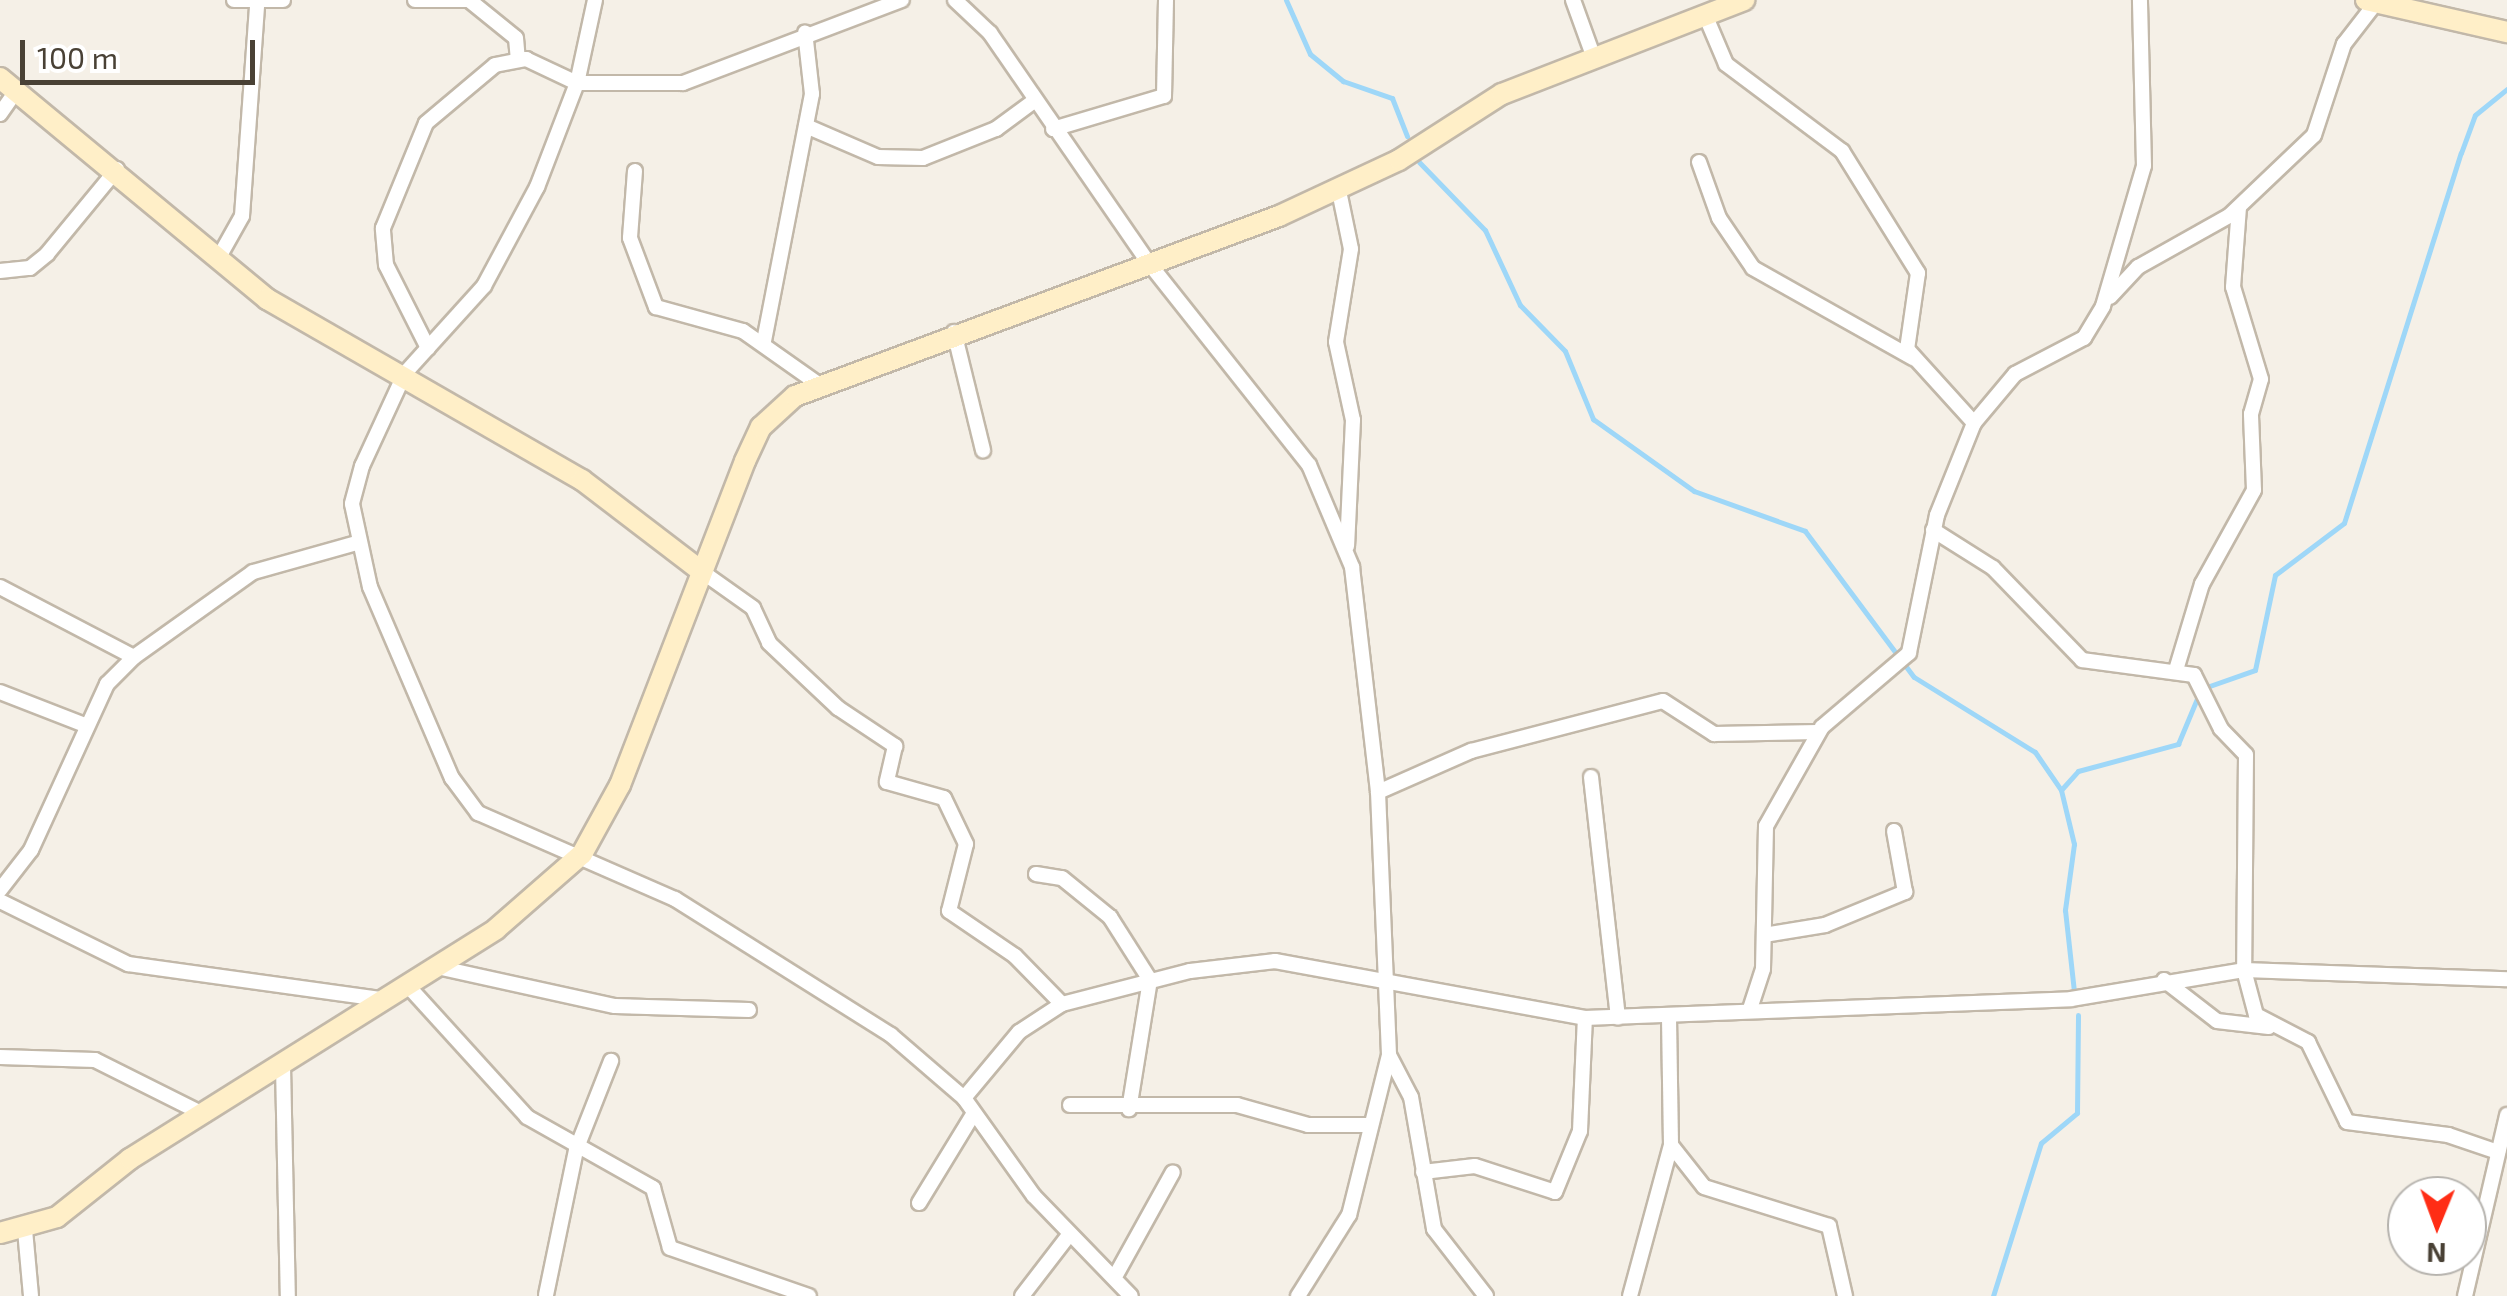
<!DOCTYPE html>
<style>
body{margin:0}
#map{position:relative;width:2507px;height:1296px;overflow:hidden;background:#f5f0e7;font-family:"Exo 2",sans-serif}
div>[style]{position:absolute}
.stream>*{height:5px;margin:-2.5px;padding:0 2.5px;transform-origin:2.5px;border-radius:2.5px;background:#9ed7f8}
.roads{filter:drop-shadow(2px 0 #c2b8a9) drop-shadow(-2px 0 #c2b8a9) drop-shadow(0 2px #c2b8a9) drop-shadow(0 -2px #c2b8a9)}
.street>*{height:14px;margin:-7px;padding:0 7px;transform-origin:7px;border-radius:7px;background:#fff}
.secondary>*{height:20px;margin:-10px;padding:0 10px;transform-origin:10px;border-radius:10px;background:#ffefc8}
span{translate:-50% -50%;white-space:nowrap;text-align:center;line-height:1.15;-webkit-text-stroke:8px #fff;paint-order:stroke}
.north{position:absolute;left:2387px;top:1176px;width:100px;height:100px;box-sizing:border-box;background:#fff;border:2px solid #b6b3ae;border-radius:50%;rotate:181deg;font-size:28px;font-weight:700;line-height:40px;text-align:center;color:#494135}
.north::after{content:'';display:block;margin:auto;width:35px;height:45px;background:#ff2d15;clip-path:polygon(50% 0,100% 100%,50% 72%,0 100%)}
.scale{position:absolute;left:20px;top:40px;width:235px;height:45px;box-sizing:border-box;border:5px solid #494135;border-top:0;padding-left:12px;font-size:30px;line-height:35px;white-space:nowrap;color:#494135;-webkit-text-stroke:8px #fff;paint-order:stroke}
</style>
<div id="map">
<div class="stream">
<div style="left:1286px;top:0;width:59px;rotate:66deg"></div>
<div style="left:1310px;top:54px;width:43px;rotate:39.3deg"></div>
<div style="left:1343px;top:81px;width:52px;rotate:19.1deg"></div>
<div style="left:1392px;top:98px;width:41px;rotate:68.5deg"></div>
<div style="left:1419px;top:162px;width:95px;rotate:45.9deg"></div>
<div style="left:1485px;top:230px;width:83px;rotate:65deg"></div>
<div style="left:1520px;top:305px;width:64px;rotate:45.6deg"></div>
<div style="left:1565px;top:351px;width:74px;rotate:67.6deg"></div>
<div style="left:1593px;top:419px;width:124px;rotate:35.5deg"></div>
<div style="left:1694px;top:491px;width:118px;rotate:19.8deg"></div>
<div style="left:1805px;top:531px;width:182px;rotate:53.3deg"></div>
<div style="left:1914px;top:677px;width:142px;rotate:31.8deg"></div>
<div style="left:2035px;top:752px;width:46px;rotate:55.6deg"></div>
<div style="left:2061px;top:790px;width:56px;rotate:76.5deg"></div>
<div style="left:2074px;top:844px;width:67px;rotate:97.8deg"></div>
<div style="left:2065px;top:910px;width:81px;rotate:83.7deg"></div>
<div style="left:2061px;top:790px;width:25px;rotate:-48deg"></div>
<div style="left:2078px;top:771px;width:104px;rotate:-15.1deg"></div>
<div style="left:2178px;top:744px;width:60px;rotate:-67.3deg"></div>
<div style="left:2201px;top:689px;width:57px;rotate:-19.4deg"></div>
<div style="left:2255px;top:670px;width:97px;rotate:-78.1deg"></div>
<div style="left:2275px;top:575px;width:86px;rotate:-37deg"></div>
<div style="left:2344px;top:523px;width:388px;rotate:-72.5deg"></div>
<div style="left:2461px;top:153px;width:40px;rotate:-69.8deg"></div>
<div style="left:2475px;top:115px;width:41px;rotate:-39.1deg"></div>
<div style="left:1993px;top:1296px;width:160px;rotate:-72.6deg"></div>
<div style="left:2041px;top:1143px;width:47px;rotate:-39.8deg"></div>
<div style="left:2077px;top:1113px;width:98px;rotate:-89.4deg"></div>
</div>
<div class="roads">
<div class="street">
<div style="left:234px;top:0;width:49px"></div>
<div style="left:415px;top:0;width:52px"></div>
<div style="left:469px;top:0;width:60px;rotate:39deg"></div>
<div style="left:516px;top:38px;width:22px;rotate:85deg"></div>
<div style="left:595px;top:0;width:85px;rotate:102.2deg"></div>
<div style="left:577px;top:83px;width:111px;rotate:111deg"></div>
<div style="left:537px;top:187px;width:112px;rotate:118.2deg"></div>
<div style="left:484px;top:286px;width:118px;rotate:132.2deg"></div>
<div style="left:405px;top:373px;width:102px;rotate:114.8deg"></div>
<div style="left:362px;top:466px;width:39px;rotate:105deg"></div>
<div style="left:352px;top:504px;width:85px;rotate:77.8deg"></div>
<div style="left:370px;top:587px;width:208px;rotate:66.8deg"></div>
<div style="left:452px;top:778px;width:44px;rotate:53.4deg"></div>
<div style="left:478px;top:813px;width:215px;rotate:23.6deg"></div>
<div style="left:675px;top:899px;width:255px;rotate:32.2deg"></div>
<div style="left:891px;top:1035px;width:96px;rotate:40.8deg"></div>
<div style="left:964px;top:1098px;width:120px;rotate:54.5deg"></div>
<div style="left:1034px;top:1196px;width:139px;rotate:45.9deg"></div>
<div style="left:955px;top:0;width:48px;rotate:43.3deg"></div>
<div style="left:990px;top:33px;width:278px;rotate:55.4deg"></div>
<div style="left:1148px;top:262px;width:259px;rotate:51.6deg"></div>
<div style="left:1309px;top:465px;width:111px;rotate:67.1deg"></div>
<div style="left:1352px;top:567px;width:226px;rotate:83.4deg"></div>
<div style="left:1378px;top:792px;width:263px;rotate:87.6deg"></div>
<div style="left:1389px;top:1055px;width:165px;rotate:104deg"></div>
<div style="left:1349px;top:1215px;width:96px;rotate:122.2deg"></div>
<div style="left:1573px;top:0;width:62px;rotate:70.1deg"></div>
<div style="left:1706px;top:17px;width:51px;rotate:66.9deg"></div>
<div style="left:1726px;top:64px;width:145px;rotate:36.9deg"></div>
<div style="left:1842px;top:151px;width:144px;rotate:58.1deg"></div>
<div style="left:1918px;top:273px;width:77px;rotate:98.2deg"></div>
<div style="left:1907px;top:349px;width:100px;rotate:47.8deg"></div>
<div style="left:1974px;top:423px;width:99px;rotate:111.9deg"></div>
<div style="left:1937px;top:515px;width:141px;rotate:101.5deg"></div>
<div style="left:1909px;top:653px;width:114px;rotate:139.6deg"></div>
<div style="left:1822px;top:727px;width:114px;rotate:119.5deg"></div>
<div style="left:1766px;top:826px;width:143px;rotate:91.2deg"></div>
<div style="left:1763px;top:969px;width:42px;rotate:108deg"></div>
<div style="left:0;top:114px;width:29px;rotate:-55deg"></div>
<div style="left:806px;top:126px;width:78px;rotate:23.3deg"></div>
<div style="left:878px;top:157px;width:45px;rotate:1.3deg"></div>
<div style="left:923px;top:158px;width:79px;rotate:-21.7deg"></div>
<div style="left:996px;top:129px;width:47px;rotate:-36.4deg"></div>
<div style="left:1053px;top:129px;width:116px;rotate:-16.6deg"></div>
<div style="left:1164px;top:96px;width:96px;rotate:-88.8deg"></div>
<div style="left:1699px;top:162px;width:59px;rotate:70.3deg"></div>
<div style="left:1719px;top:218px;width:60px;rotate:55.8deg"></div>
<div style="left:1753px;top:268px;width:184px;rotate:29.4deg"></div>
<div style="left:635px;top:171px;width:67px;rotate:94.3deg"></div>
<div style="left:630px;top:238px;width:74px;rotate:69.4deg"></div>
<div style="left:656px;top:307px;width:90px;rotate:15.4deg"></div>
<div style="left:743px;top:331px;width:92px;rotate:35.2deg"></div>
<div style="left:1339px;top:191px;width:59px;rotate:78.3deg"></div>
<div style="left:1351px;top:249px;width:94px;rotate:99.2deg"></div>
<div style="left:1336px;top:342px;width:80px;rotate:77.7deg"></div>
<div style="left:1353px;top:420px;width:126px;rotate:92.7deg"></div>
<div style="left:219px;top:257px;width:47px;rotate:-60.7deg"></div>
<div style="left:242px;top:216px;width:212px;rotate:-85.9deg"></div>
<div style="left:0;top:271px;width:30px;rotate:-6deg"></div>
<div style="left:30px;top:268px;width:22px;rotate:-39deg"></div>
<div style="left:47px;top:254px;width:110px;rotate:-50.5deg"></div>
<div style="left:2110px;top:297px;width:41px;rotate:-47deg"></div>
<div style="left:2138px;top:267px;width:104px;rotate:-29.3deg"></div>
<div style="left:2229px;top:216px;width:117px;rotate:-43.6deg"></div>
<div style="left:2314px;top:135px;width:96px;rotate:-71.8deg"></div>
<div style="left:2344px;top:44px;width:56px;rotate:-52.3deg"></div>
<div style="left:954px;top:332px;width:122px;rotate:76.2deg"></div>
<div style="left:764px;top:341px;width:252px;rotate:-79deg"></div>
<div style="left:812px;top:94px;width:62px;rotate:-96.4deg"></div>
<div style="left:428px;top:348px;width:93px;rotate:-116.8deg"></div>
<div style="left:386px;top:265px;width:37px;rotate:-95deg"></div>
<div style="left:383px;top:228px;width:113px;rotate:-67.7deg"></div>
<div style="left:426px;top:123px;width:90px;rotate:-40deg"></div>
<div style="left:495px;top:65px;width:32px;rotate:-11deg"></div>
<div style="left:526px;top:59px;width:56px;rotate:25.2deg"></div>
<div style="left:577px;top:83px;width:106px"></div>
<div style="left:683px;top:83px;width:234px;rotate:-20.8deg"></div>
<div style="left:1974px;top:423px;width:64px;rotate:-50.1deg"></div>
<div style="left:2015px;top:374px;width:78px;rotate:-27.6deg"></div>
<div style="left:2084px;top:338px;width:37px;rotate:-59deg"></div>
<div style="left:2103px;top:306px;width:146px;rotate:-73.7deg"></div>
<div style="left:2144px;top:166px;width:166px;rotate:-91.4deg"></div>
<div style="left:1933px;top:530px;width:71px;rotate:32.3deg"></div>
<div style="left:1993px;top:568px;width:128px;rotate:45.9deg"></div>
<div style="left:2082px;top:660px;width:113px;rotate:7.6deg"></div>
<div style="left:2194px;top:675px;width:60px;rotate:63.4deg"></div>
<div style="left:2221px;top:729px;width:36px;rotate:46deg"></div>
<div style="left:2246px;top:755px;width:215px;rotate:90.5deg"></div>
<div style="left:2244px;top:970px;width:47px;rotate:75.1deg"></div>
<div style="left:2256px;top:1015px;width:59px;rotate:27.4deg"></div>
<div style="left:2308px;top:1042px;width:89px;rotate:64deg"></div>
<div style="left:2347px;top:1122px;width:102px;rotate:7.3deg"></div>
<div style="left:2448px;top:1135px;width:53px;rotate:18.8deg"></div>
<div style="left:701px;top:571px;width:64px;rotate:35.4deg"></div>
<div style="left:753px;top:608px;width:38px;rotate:65deg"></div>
<div style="left:769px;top:643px;width:95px;rotate:43.3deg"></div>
<div style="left:838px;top:708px;width:69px;rotate:33.7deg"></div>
<div style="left:895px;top:746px;width:37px;rotate:103deg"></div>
<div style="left:887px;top:782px;width:59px;rotate:15.7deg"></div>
<div style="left:944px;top:798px;width:51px;rotate:64.4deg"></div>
<div style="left:966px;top:844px;width:69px;rotate:104.2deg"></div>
<div style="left:949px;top:911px;width:80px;rotate:34.3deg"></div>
<div style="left:1015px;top:956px;width:67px;rotate:45.6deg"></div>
<div style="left:0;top:587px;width:151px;rotate:27.6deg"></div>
<div style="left:2176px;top:670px;width:90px;rotate:-73.2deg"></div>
<div style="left:2202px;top:584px;width:107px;rotate:-61deg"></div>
<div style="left:2254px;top:490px;width:76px;rotate:-92.3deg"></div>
<div style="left:2251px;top:414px;width:36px;rotate:-74deg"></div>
<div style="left:2261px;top:379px;width:96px;rotate:-106.9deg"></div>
<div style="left:2233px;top:287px;width:80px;rotate:-85.7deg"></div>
<div style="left:0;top:692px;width:91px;rotate:21.2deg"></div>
<div style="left:1591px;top:777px;width:242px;rotate:83.6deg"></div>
<div style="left:1378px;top:792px;width:102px;rotate:-23.8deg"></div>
<div style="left:1471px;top:751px;width:198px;rotate:-14.6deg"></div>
<div style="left:1663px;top:701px;width:61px;rotate:32.9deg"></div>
<div style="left:1714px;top:734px;width:104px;rotate:-1.1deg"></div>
<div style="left:1036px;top:874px;width:26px;rotate:9deg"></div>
<div style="left:1062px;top:878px;width:62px;rotate:39.1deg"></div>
<div style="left:1110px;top:917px;width:75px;rotate:57.6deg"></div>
<div style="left:1150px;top:980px;width:131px;rotate:99.2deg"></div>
<div style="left:0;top:890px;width:51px;rotate:-52.2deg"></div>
<div style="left:31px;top:850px;width:183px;rotate:-65.4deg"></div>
<div style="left:107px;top:684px;width:38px;rotate:-45deg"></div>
<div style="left:134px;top:657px;width:146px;rotate:-35.5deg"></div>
<div style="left:253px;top:572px;width:107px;rotate:-15.7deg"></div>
<div style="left:0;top:901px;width:143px;rotate:26.2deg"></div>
<div style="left:128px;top:964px;width:260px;rotate:7.9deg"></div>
<div style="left:1764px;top:935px;width:62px;rotate:-9.3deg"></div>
<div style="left:1825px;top:925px;width:87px;rotate:-22.4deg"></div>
<div style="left:1905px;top:892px;width:62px;rotate:-100.2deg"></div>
<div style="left:437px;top:967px;width:182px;rotate:12.4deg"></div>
<div style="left:615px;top:1006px;width:134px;rotate:1.7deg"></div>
<div style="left:2164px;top:980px;width:67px;rotate:37.7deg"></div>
<div style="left:2217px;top:1021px;width:52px;rotate:6.6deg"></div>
<div style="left:408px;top:986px;width:177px;rotate:47.7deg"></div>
<div style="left:527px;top:1117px;width:145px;rotate:29.4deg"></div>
<div style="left:653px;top:1188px;width:62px;rotate:74.2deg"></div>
<div style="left:670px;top:1248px;width:147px;rotate:19.1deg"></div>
<div style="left:1389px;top:1055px;width:47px;rotate:62.4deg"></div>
<div style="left:1411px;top:1097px;width:134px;rotate:80.1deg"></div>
<div style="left:1434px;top:1229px;width:85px;rotate:52.2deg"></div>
<div style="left:0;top:1057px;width:95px;rotate:1.8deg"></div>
<div style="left:95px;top:1060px;width:123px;rotate:26.6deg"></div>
<div style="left:283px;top:1066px;width:230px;rotate:88.8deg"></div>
<div style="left:964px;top:1098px;width:86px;rotate:-50.2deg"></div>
<div style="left:1019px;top:1032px;width:51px;rotate:-33.1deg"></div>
<div style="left:1062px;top:1004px;width:132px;rotate:-14.5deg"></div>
<div style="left:1190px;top:971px;width:86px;rotate:-6.7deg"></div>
<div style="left:1275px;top:961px;width:315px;rotate:10.4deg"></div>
<div style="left:1585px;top:1018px;width:486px;rotate:-2.2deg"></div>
<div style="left:2071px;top:999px;width:175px;rotate:-9.5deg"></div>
<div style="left:2244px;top:970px;width:263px;rotate:2deg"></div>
<div style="left:1070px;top:1105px;width:167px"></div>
<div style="left:1237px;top:1105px;width:74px;rotate:15.7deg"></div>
<div style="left:1308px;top:1125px;width:62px"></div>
<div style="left:1671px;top:1145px;width:53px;rotate:51.8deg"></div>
<div style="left:1704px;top:1187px;width:131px;rotate:17.3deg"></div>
<div style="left:1829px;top:1226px;width:72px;rotate:77.1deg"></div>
<div style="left:1423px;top:1172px;width:52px;rotate:-6.6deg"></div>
<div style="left:1475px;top:1166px;width:84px;rotate:18deg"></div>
<div style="left:1555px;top:1192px;width:66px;rotate:-67.7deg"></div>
<div style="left:1580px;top:1131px;width:113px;rotate:-87.5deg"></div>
<div style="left:919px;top:1203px;width:105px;rotate:-58.6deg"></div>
<div style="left:25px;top:1230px;width:66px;rotate:84.8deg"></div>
<div style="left:1117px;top:1273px;width:115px;rotate:-61deg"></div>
<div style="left:546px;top:1295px;width:148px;rotate:-78.3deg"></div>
<div style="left:576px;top:1150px;width:96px;rotate:-68.5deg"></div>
<div style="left:1022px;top:1296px;width:77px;rotate:-52.4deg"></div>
<div style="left:1630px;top:1296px;width:156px;rotate:-74.8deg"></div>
<div style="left:1671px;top:1145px;width:128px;rotate:-90.9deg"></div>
<div style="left:2465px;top:1296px;width:186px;rotate:-76.9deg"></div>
</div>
<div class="secondary">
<div style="left:2366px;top:0;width:145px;rotate:12.8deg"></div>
<div style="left:0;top:78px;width:347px;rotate:39.6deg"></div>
<div style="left:267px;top:299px;width:363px;rotate:29.9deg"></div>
<div style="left:582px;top:480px;width:150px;rotate:37.4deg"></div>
<div style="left:0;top:1233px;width:59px;rotate:-15.7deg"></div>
<div style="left:57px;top:1217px;width:93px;rotate:-38.5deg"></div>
<div style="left:130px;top:1159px;width:432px;rotate:-32.1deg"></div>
<div style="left:496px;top:929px;width:114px;rotate:-41.1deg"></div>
<div style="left:582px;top:854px;width:79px;rotate:-61.2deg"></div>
<div style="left:620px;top:785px;width:347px;rotate:-68.9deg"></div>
<div style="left:745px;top:461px;width:38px;rotate:-65deg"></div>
<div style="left:761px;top:427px;width:46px;rotate:-42.4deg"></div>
<div style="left:795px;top:396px;width:516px;rotate:-20.4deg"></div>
<div style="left:1279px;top:216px;width:132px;rotate:-25deg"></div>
<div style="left:1399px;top:160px;width:122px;rotate:-32.7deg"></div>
<div style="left:1502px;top:94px;width:260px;rotate:-21.2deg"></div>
</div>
</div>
<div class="north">N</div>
<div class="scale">100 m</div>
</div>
